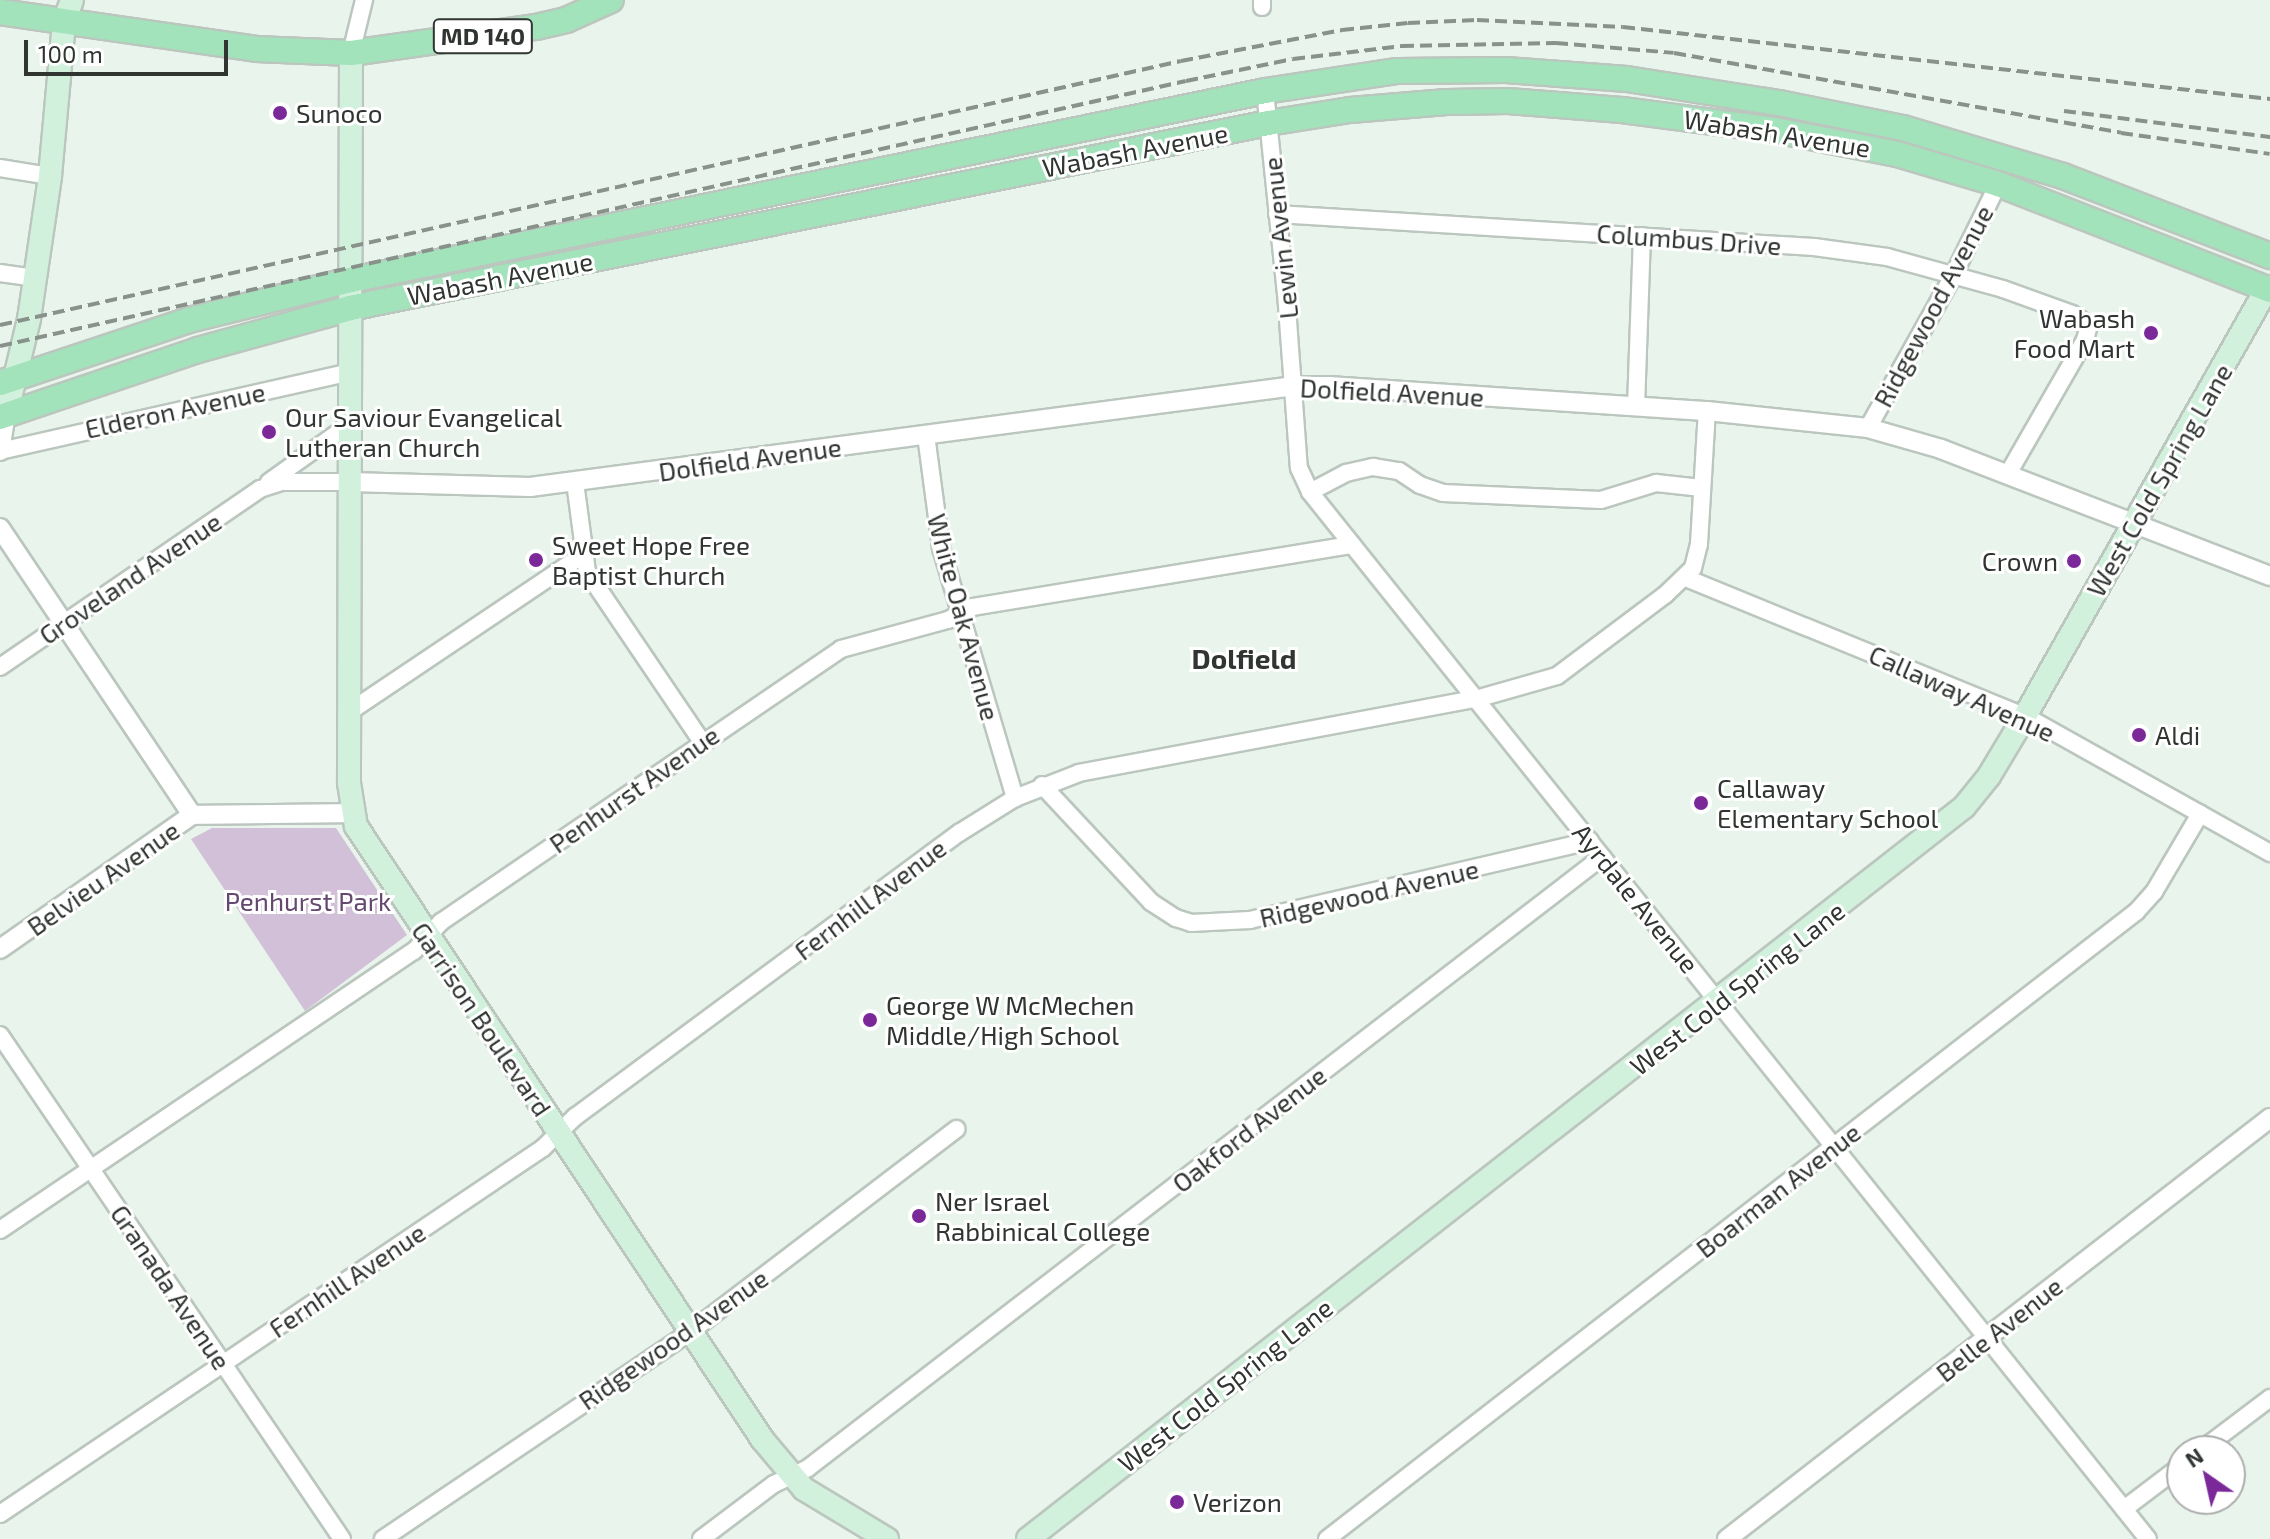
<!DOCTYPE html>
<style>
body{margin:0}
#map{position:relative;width:2270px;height:1539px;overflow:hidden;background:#e9f5ec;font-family:"Exo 2",sans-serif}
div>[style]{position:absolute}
.green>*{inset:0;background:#d1c0d8}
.roads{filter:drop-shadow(2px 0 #bbc6be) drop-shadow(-2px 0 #bbc6be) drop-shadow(0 2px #bbc6be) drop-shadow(0 -2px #bbc6be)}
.minor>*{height:16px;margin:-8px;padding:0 8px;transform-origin:8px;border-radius:8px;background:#fff}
.tertiary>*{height:18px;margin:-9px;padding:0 9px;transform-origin:9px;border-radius:9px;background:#fff}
.secondary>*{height:22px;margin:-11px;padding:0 11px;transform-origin:11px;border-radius:11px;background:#d1f1dd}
.primary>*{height:24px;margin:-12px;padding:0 12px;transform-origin:12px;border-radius:12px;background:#a3e3bb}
.rail>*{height:4px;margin-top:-2px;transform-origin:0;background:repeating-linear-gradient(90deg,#88918a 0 12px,transparent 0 18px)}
.dots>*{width:22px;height:22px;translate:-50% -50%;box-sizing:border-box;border:4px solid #fff;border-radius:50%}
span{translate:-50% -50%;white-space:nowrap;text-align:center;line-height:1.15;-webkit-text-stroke:6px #fff;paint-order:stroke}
.shield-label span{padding:2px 6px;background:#fff;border:2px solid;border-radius:6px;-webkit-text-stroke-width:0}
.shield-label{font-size:24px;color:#303531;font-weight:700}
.poi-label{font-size:26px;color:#303531}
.left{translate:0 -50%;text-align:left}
.right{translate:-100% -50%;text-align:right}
.street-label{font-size:26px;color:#303531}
.park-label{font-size:26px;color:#644870}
.neighbourhood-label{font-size:28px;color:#303531;font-weight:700}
.north{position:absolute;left:2166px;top:1435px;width:80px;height:80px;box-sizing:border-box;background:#fff;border:2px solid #acaead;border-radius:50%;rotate:326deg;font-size:22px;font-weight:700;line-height:32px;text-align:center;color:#303531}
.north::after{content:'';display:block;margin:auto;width:28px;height:36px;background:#7b2999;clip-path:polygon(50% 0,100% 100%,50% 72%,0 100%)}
.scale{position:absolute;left:24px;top:40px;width:204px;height:36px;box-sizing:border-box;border:4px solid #303531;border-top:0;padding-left:10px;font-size:24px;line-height:28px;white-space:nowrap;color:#303531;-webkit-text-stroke:6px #fff;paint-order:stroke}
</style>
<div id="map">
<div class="green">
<div style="clip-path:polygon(212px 828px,336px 828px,407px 935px,305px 1011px,191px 839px)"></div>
</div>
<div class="roads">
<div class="minor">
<div style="left:1262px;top:0;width:7px;rotate:90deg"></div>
<div style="left:351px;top:53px;width:55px;rotate:-76.2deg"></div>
<div style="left:1265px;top:91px;width:203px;rotate:84.1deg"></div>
<div style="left:1286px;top:293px;width:175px;rotate:85.8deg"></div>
<div style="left:1299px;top:468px;width:26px;rotate:65deg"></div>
<div style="left:1310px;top:492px;width:1341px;rotate:51.33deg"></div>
<div style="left:0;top:168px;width:51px;rotate:9.1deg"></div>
<div style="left:1277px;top:214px;width:538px;rotate:3.52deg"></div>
<div style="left:1814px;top:247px;width:74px;rotate:7.8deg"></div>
<div style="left:1887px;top:257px;width:120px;rotate:15.4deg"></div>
<div style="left:2003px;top:289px;width:73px;rotate:19.9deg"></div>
<div style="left:2072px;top:314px;width:20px;rotate:33deg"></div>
<div style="left:2089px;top:325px;width:16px;rotate:105deg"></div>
<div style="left:2085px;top:340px;width:155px;rotate:119.9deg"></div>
<div style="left:0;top:273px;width:35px;rotate:8deg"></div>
<div style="left:1636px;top:407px;width:171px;rotate:-88deg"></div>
<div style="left:1868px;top:428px;width:176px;rotate:-60.8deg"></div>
<div style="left:1954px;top:274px;width:100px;rotate:-63.9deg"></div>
<div style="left:926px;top:435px;width:114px;rotate:82.4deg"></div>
<div style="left:941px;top:548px;width:261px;rotate:73.5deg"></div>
<div style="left:0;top:451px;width:359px;rotate:-12.7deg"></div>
<div style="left:269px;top:482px;width:98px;rotate:-35.5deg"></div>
<div style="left:575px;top:482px;width:91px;rotate:82.4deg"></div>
<div style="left:587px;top:572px;width:205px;rotate:55.9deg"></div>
<div style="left:1310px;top:492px;width:41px;rotate:-27.8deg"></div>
<div style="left:1346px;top:473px;width:28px;rotate:-13deg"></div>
<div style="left:1373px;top:467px;width:26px;rotate:9deg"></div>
<div style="left:1399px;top:471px;width:25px;rotate:34deg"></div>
<div style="left:1420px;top:485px;width:24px;rotate:19deg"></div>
<div style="left:1443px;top:493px;width:158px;rotate:2.5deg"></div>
<div style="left:1601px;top:500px;width:58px;rotate:-17.2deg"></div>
<div style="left:1656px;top:483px;width:46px;rotate:6.2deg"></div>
<div style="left:1686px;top:578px;width:366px;rotate:22.2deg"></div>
<div style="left:2025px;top:716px;width:281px;rotate:29.2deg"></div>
<div style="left:0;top:667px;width:315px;rotate:-34.4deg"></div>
<div style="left:260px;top:489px;width:23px;rotate:-18deg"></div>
<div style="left:282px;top:482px;width:68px"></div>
<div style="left:349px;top:712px;width:283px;rotate:-33.9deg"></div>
<div style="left:1042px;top:785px;width:160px;rotate:47deg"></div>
<div style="left:1151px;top:902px;width:30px;rotate:33deg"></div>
<div style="left:1176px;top:918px;width:16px;rotate:18deg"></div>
<div style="left:1191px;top:923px;width:59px;rotate:-2.9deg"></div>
<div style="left:1250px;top:920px;width:349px;rotate:-13.1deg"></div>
<div style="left:0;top:1035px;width:609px;rotate:55.84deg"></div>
<div style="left:0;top:1230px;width:499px;rotate:-34deg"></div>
<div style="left:414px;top:951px;width:40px;rotate:-47deg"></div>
<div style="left:441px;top:922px;width:484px;rotate:-34.3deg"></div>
<div style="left:841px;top:649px;width:111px;rotate:-15.2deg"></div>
<div style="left:948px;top:620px;width:27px;rotate:-28deg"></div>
<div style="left:972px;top:607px;width:385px;rotate:-9.3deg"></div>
<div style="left:2200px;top:1451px;width:88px;rotate:-37.1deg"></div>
<div style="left:2124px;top:1509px;width:73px;rotate:-37.2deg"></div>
<div style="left:0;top:1514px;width:655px;rotate:-33.98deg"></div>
<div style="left:543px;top:1148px;width:45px;rotate:-44.1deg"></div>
<div style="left:575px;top:1117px;width:478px;rotate:-36.5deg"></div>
<div style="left:959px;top:833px;width:66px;rotate:-32deg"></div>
<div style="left:1015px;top:798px;width:69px;rotate:-21.3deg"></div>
<div style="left:1079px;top:773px;width:404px;rotate:-10.6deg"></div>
<div style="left:1476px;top:699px;width:84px;rotate:-15.9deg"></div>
<div style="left:1557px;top:676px;width:135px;rotate:-36.9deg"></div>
<div style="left:1665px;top:595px;width:39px;rotate:-44deg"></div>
<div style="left:1693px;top:568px;width:25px;rotate:-76deg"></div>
<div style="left:1699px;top:544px;width:133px;rotate:-86.6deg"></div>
<div style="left:383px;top:1539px;width:370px;rotate:-34deg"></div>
<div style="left:690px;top:1332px;width:335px;rotate:-37.3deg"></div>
<div style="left:701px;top:1539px;width:91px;rotate:-37deg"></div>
<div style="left:774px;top:1484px;width:38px;rotate:-25deg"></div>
<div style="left:808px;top:1468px;width:1002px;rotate:-37.58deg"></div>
<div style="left:1327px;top:1539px;width:1024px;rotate:-37.78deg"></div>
<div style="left:2136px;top:912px;width:27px;rotate:-48deg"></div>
<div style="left:2154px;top:892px;width:91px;rotate:-59.5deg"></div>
</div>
<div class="tertiary">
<div style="left:0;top:451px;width:36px;rotate:-81deg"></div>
<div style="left:350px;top:482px;width:180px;rotate:1.6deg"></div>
<div style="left:530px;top:487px;width:771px;rotate:-7.53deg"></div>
<div style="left:1294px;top:386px;width:36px"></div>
<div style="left:1330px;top:386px;width:378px;rotate:3.8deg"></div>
<div style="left:1707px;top:411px;width:162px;rotate:6deg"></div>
<div style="left:1868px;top:428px;width:76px;rotate:16deg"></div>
<div style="left:1941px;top:449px;width:353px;rotate:21.1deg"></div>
<div style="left:0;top:528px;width:345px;rotate:56.2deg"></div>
<div style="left:0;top:949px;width:234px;rotate:-34.9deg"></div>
<div style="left:192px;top:815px;width:160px;rotate:-0.7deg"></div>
<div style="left:1727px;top:1539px;width:687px;rotate:-37.79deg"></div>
</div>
<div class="secondary">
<div style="left:351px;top:53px;width:730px;rotate:90.16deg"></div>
<div style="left:349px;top:783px;width:44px;rotate:80.8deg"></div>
<div style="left:356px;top:826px;width:735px;rotate:56.48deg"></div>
<div style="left:762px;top:1439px;width:65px;rotate:50deg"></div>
<div style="left:804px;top:1489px;width:97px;rotate:31.1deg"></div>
<div style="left:6px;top:415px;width:99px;rotate:-76.5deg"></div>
<div style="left:29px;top:319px;width:145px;rotate:-81.6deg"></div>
<div style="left:50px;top:176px;width:155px;rotate:-84.8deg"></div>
<div style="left:64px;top:22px;width:23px;rotate:-70deg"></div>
<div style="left:1028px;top:1539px;width:1188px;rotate:-38.03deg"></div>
<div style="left:1964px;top:807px;width:40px;rotate:-51deg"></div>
<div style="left:1989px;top:776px;width:70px;rotate:-59deg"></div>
<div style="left:2025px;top:716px;width:492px;rotate:-60.5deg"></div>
</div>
<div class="primary">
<div style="left:0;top:12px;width:259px;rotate:8.2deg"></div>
<div style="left:256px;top:49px;width:95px;rotate:2.4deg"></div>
<div style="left:351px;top:53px;width:187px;rotate:-8deg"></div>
<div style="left:536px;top:27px;width:31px;rotate:-13deg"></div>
<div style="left:566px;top:20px;width:49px;rotate:-24deg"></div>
<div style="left:0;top:383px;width:199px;rotate:-18.4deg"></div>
<div style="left:189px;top:320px;width:167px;rotate:-13.9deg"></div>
<div style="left:351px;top:280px;width:933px;rotate:-11.68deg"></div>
<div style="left:1265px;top:91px;width:134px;rotate:-8.6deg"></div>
<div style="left:1398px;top:71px;width:108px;rotate:-0.5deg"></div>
<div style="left:1506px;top:70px;width:121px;rotate:4.3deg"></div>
<div style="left:1627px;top:79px;width:154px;rotate:9deg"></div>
<div style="left:1779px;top:103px;width:126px;rotate:11.4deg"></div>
<div style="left:1903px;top:128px;width:167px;rotate:16.7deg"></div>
<div style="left:2063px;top:176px;width:222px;rotate:21.1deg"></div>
<div style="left:0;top:417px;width:209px;rotate:-18.7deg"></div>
<div style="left:198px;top:350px;width:158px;rotate:-15.4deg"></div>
<div style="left:350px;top:308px;width:936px;rotate:-11.39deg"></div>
<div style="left:1268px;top:123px;width:83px;rotate:-9deg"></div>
<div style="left:1350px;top:110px;width:97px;rotate:-4.7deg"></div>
<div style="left:1447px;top:102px;width:61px;rotate:-0.9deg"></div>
<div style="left:1508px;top:101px;width:114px;rotate:4.5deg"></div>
<div style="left:1622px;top:110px;width:153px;rotate:7.5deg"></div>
<div style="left:1774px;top:130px;width:125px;rotate:11deg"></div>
<div style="left:1897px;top:154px;width:105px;rotate:16.5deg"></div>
<div style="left:1998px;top:184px;width:292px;rotate:21.3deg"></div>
</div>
</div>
<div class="rail">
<div style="left:2064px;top:111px;width:208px;rotate:7.2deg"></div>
<div style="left:0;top:325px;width:1210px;rotate:-12.6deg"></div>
<div style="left:1181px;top:61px;width:164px;rotate:-10.9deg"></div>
<div style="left:1342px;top:30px;width:66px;rotate:-6.1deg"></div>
<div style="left:1408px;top:23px;width:69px;rotate:-2.5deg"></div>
<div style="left:1477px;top:20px;width:146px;rotate:2.7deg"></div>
<div style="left:1623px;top:27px;width:651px;rotate:6.35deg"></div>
<div style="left:0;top:346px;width:1215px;rotate:-12.6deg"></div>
<div style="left:1186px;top:81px;width:109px;rotate:-11.6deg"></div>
<div style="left:1293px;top:59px;width:110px;rotate:-6.8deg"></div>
<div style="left:1402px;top:46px;width:154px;rotate:-1.1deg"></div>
<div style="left:1556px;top:43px;width:118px;rotate:4.8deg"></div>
<div style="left:1674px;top:53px;width:454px;rotate:10.1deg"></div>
<div style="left:2121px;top:133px;width:150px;rotate:8deg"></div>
</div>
<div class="dots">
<div style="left:280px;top:113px;background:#7b2999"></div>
<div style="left:2151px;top:333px;background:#7b2999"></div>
<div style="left:269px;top:432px;background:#7b2999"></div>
<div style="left:536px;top:560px;background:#7b2999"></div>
<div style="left:2074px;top:561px;background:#7b2999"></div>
<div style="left:2139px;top:735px;background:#7b2999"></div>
<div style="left:1701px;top:803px;background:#7b2999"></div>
<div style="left:870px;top:1020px;background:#7b2999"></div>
<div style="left:919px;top:1216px;background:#7b2999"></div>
<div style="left:1177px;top:1502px;background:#7b2999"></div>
</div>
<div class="shield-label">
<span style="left:483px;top:36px">MD 140</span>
</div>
<div class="poi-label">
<span class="left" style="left:296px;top:113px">Sunoco</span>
<span class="right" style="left:2135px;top:333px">Wabash<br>Food Mart</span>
<span class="left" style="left:285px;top:432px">Our Saviour Evangelical<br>Lutheran Church</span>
<span class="left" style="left:552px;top:560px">Sweet Hope Free<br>Baptist Church</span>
<span class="right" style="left:2058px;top:561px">Crown</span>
<span class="left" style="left:2155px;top:735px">Aldi</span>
<span class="left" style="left:1717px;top:803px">Callaway<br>Elementary School</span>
<span class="left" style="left:886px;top:1020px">George W McMechen<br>Middle/High School</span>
<span class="left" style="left:935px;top:1216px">Ner Israel<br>Rabbinical College</span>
<span class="left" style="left:1193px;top:1502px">Verizon</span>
</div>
<div class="street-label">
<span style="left:1777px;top:133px;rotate:9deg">Wabash Avenue</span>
<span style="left:1135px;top:150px;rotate:-11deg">Wabash Avenue</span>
<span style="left:1280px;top:238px;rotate:-96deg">Lewin Avenue</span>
<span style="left:1689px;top:239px;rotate:4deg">Columbus Drive</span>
<span style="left:500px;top:278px;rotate:-11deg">Wabash Avenue</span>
<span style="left:1933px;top:306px;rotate:-62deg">Ridgewood Avenue</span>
<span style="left:1392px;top:392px;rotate:3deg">Dolfield Avenue</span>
<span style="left:175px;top:410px;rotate:-12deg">Elderon Avenue</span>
<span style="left:750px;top:459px;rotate:-8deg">Dolfield Avenue</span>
<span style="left:2159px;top:480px;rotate:-60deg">West Cold Spring Lane</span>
<span style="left:130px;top:578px;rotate:-34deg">Groveland Avenue</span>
<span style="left:964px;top:617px;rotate:75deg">White Oak Avenue</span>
<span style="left:1962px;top:693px;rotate:24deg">Callaway Avenue</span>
<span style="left:634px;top:789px;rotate:-35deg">Penhurst Avenue</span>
<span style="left:103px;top:878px;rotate:-35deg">Belvieu Avenue</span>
<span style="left:1369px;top:893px;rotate:-13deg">Ridgewood Avenue</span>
<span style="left:1636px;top:898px;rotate:51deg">Ayrdale Avenue</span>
<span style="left:870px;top:899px;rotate:-37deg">Fernhill Avenue</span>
<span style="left:1737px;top:988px;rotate:-38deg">West Cold Spring Lane</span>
<span style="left:482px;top:1019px;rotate:56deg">Garrison Boulevard</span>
<span style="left:1249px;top:1129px;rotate:-38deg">Oakford Avenue</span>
<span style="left:1778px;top:1190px;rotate:-38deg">Boarman Avenue</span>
<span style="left:347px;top:1280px;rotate:-34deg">Fernhill Avenue</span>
<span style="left:171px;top:1287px;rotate:56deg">Granada Avenue</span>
<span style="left:1999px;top:1329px;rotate:-38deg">Belle Avenue</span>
<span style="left:673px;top:1339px;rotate:-35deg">Ridgewood Avenue</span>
<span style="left:1225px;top:1385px;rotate:-38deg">West Cold Spring Lane</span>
</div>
<div class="park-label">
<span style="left:308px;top:901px">Penhurst Park</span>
</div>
<div class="neighbourhood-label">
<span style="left:1244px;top:658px">Dolfield</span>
</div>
<div class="north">N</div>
<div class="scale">100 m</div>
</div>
